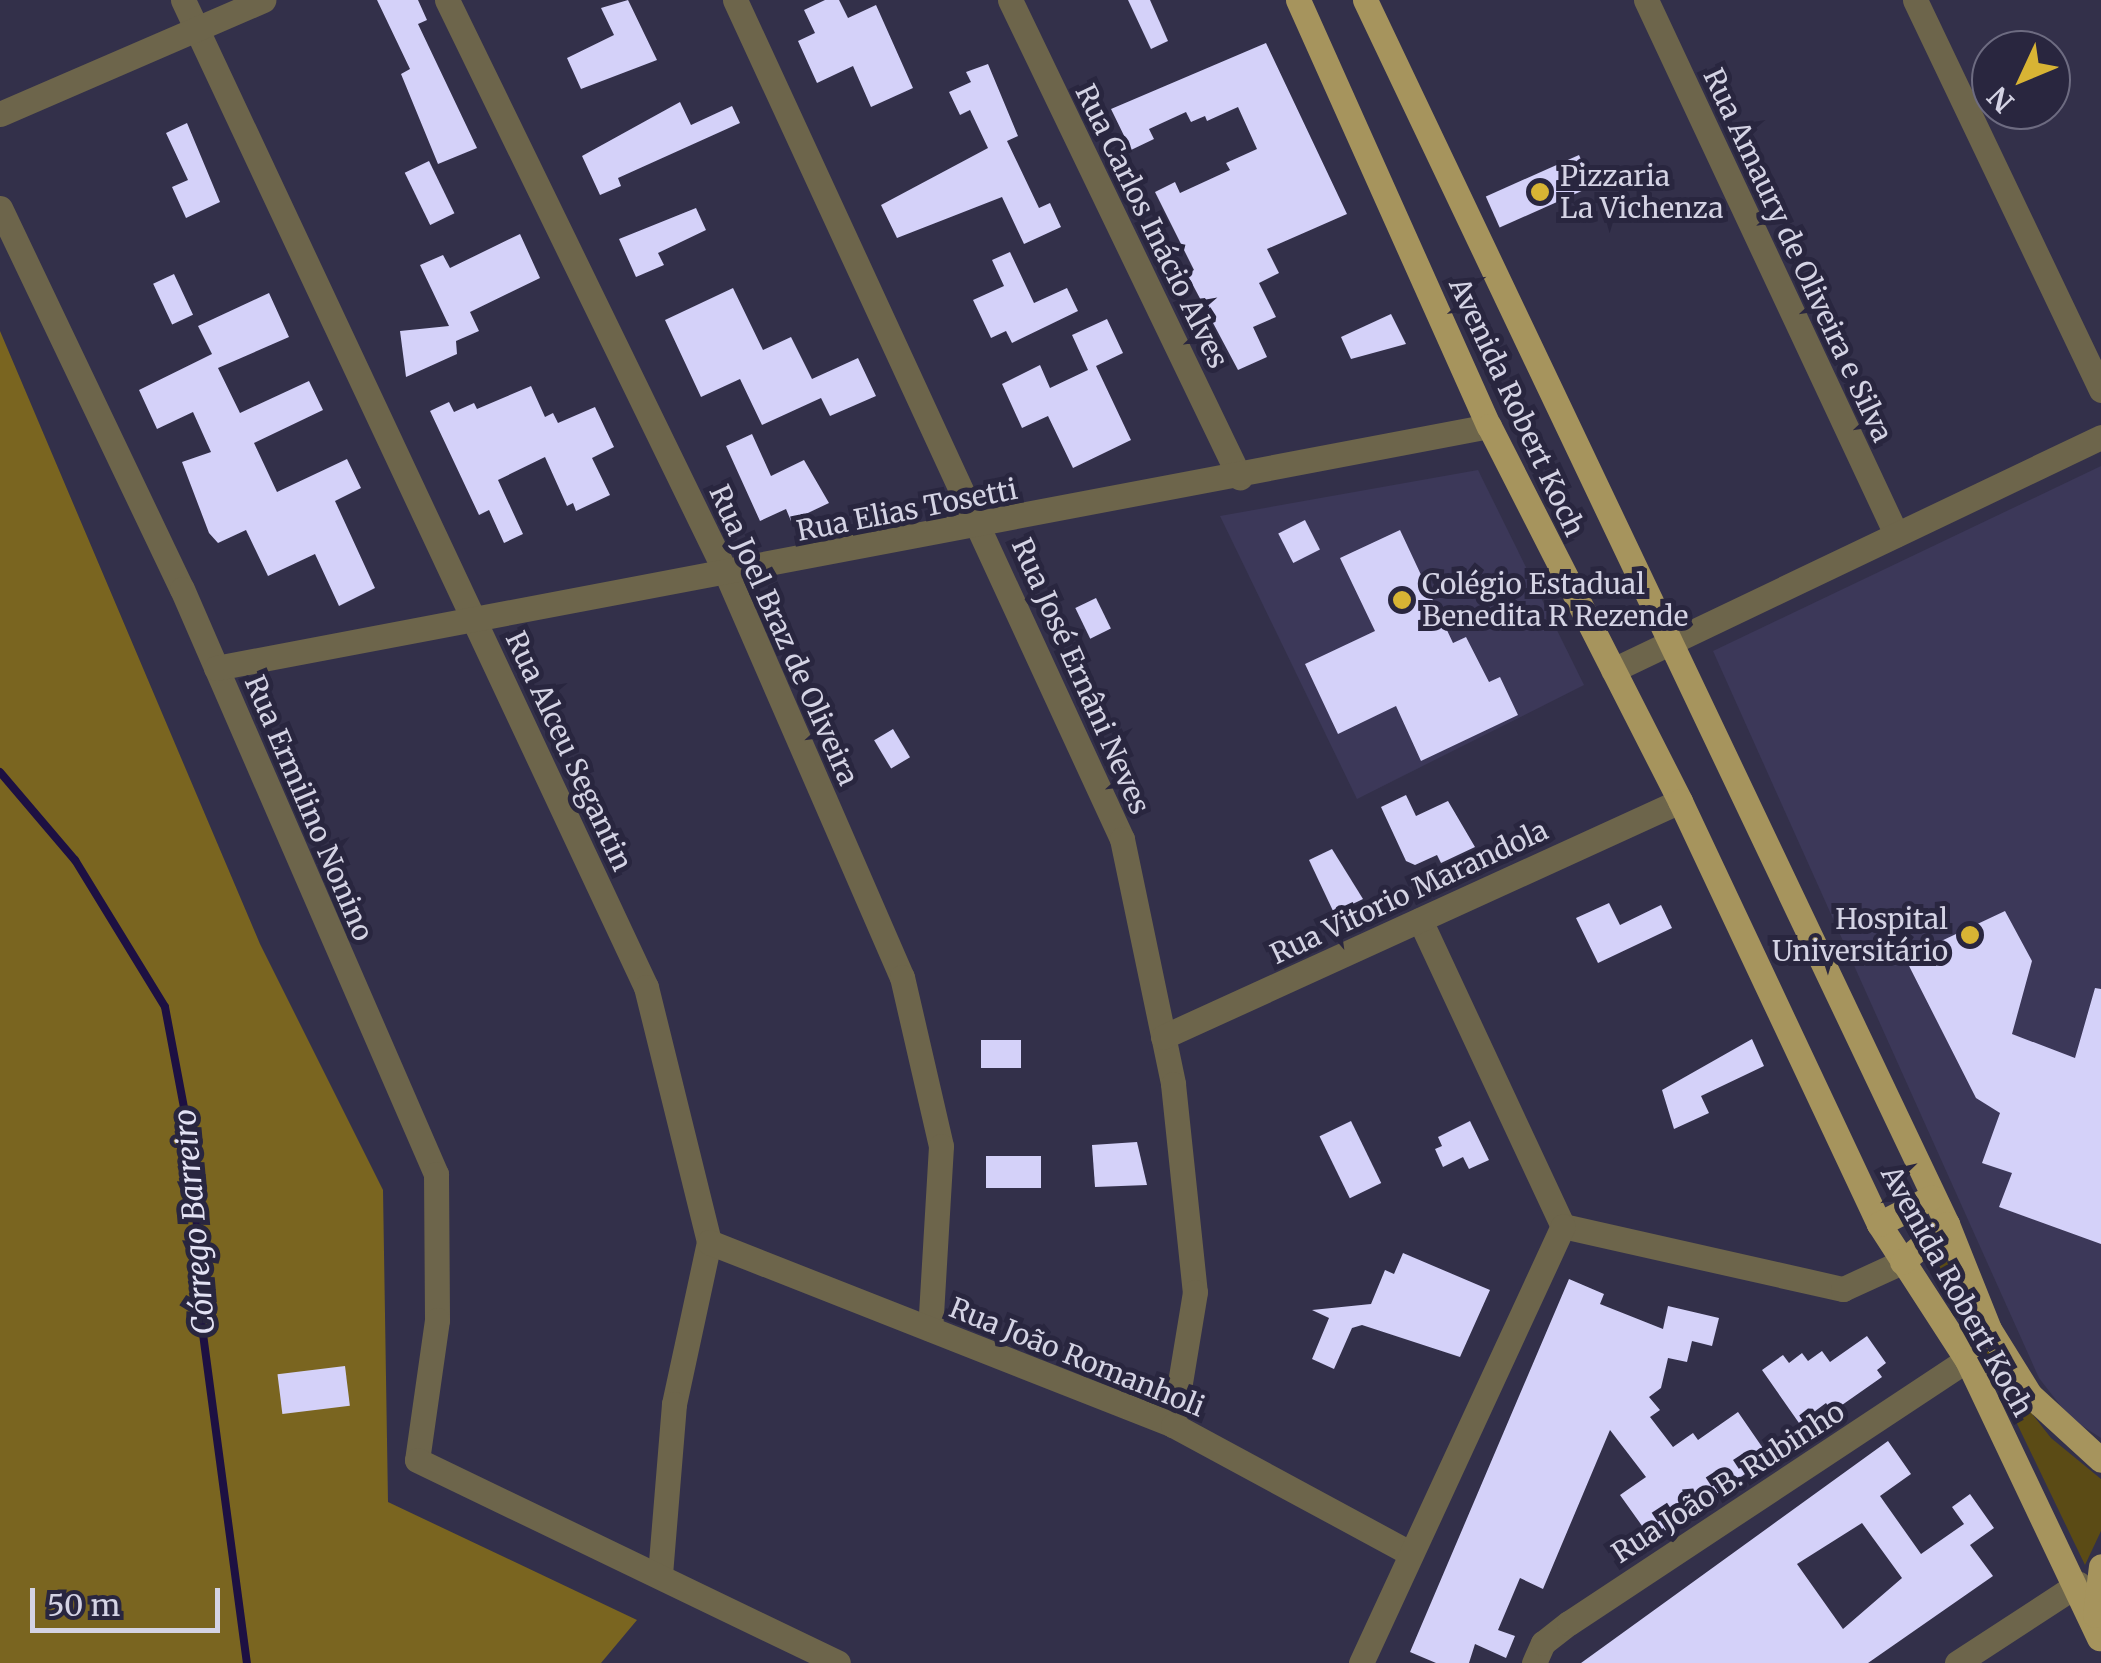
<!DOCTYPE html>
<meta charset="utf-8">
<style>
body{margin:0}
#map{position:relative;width:2101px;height:1663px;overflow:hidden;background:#33304a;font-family:Merriweather,serif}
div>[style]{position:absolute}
.built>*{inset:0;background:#3c3859}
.green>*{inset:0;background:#5b4b15}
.forest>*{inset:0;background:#7a6520}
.stream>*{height:8px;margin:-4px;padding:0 4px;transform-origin:4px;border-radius:4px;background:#1d1042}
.building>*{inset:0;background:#d4d1f9;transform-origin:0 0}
.minor>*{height:25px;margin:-12.5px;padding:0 12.5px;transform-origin:12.5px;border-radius:12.5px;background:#6d654b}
.major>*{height:25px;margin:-12.5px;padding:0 12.5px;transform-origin:12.5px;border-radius:12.5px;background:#a6945d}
.dots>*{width:28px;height:28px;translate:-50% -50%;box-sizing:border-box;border:5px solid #29263f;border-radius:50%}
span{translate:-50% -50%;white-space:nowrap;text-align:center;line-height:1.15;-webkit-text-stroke:10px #29263f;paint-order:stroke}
.poi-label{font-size:28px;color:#d4d3e4}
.left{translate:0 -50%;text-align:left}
.right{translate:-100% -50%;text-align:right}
.street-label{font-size:28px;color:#d4d3e4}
.water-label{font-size:30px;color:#e3e2f4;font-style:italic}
.north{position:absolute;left:1971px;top:30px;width:100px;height:100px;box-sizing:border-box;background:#29263f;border:2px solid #6d6b81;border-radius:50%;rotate:226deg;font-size:28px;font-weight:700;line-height:40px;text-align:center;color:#d4d3e4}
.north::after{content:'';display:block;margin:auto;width:35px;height:45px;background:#d8b434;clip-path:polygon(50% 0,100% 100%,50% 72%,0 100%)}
.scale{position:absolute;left:30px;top:1588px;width:190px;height:45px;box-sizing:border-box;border:5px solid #d4d3e4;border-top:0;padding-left:12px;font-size:30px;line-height:35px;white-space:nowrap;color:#d4d3e4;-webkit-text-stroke:8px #29263f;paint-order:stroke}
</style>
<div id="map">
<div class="built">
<div style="clip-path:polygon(2101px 466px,2101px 1438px,2070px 1418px,2039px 1378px,1713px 651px)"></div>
<div style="clip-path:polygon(1478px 470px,1584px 685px,1357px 799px,1220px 516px)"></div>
</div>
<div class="green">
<div style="clip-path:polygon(1944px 1255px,2003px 1377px,2051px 1438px,2101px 1479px,2101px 1531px,2085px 1565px,1970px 1326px,1929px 1264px)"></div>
</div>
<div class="forest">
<div style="clip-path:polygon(0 331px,260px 944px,383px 1190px,388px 1502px,637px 1620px,601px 1663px,0 1663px)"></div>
</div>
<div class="stream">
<div style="left:0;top:772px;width:116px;rotate:49.6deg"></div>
<div style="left:75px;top:860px;width:172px;rotate:58.5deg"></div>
<div style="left:165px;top:1007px;width:157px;rotate:79.3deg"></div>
<div style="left:194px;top:1161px;width:158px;rotate:87.5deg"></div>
<div style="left:201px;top:1319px;width:347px;rotate:82.4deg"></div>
</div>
<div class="building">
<div style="clip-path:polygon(377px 0,418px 0,427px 20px,418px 24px,477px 148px,438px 164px,401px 74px,410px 69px)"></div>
<div style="clip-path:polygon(628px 0,657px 60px,581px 89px,567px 58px,614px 35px,601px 8px)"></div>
<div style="clip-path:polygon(825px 0,839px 0,848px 18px,876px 5px,913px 88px,871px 107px,853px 66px,817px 83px,798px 41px,815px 33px,804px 10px)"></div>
<div style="clip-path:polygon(1128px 0,1150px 0,1168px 41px,1151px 49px)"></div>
<div style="clip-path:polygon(1266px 43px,1347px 214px,1267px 249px,1279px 273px,1259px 283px,1276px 317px,1253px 327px,1267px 357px,1238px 370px,1187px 274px,1194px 270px,1155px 192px,1175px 182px,1180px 193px,1230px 170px,1226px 163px,1257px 149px,1238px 107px,1207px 121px,1205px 116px,1191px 122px,1186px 112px,1149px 129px,1154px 139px,1131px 150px,1111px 109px)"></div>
<div style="clip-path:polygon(988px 64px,1018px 136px,1007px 141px,1039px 208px,1050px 203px,1061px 227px,1024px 244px,1002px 197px,897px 238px,881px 205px,988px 148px,970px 110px,960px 115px,949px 92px,971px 82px,966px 72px)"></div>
<div style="clip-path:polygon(680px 102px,691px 125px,732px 106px,740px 123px,618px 178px,621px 186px,600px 195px,582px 156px)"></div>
<div style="clip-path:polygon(187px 123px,220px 202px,186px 218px,172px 187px,188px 180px,166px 133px)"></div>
<div style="left:1579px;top:155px;width:34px;height:102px;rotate:66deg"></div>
<div style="left:429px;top:161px;width:58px;height:27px;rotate:64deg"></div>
<div style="clip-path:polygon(696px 208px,706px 230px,658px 253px,664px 265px,636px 277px,619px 239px)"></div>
<div style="clip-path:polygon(520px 234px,540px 278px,470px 312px,479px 331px,456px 341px,457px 354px,406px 377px,400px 331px,449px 326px,420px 265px,443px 255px,450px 268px)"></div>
<div style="clip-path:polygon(1010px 252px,1034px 303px,1067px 288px,1078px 311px,1012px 343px,1006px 331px,991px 338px,973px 300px,1004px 286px,992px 260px)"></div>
<div style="left:174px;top:274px;width:45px;height:23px;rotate:65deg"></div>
<div style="clip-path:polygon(733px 288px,763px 350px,791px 337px,812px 379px,858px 358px,876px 396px,830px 416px,821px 398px,762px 425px,740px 379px,701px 397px,665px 320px)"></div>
<div style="clip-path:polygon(269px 293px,289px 337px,218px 368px,240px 413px,309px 381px,323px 410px,254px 443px,277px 492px,347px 459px,361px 488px,335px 501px,375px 588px,339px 606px,315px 554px,268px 576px,246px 530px,218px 543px,209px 533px,182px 462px,211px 452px,193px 412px,157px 429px,139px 390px,212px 354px,198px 326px)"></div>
<div style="clip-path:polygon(1391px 314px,1406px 344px,1351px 359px,1341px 337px)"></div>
<div style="clip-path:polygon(1107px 319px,1123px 353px,1096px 366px,1131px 440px,1073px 468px,1048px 416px,1022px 428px,1002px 384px,1040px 365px,1050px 388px,1088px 370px,1072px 335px)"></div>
<div style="clip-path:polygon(531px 386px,545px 417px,553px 413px,558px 423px,595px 407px,614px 447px,592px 458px,610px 495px,576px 511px,573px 503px,567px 506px,545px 457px,498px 480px,523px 534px,504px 543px,489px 510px,479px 515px,430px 411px,449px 402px,454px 412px,474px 403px,477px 409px)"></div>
<div style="clip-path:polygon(752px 434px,771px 476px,804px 460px,829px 503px,791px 521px,786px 509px,760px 521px,726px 446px)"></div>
<div style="left:1305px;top:520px;width:33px;height:30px;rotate:63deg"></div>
<div style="clip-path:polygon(1400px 530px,1453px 643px,1466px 637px,1489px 682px,1500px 677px,1518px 715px,1421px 761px,1396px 706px,1338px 734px,1305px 664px,1375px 631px,1340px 558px)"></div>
<div style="left:1096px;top:598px;width:34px;height:23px;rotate:64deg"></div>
<div style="left:893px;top:729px;width:33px;height:22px;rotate:59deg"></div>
<div style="clip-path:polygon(1406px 795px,1416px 816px,1448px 801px,1475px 847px,1441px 863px,1437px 855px,1415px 865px,1406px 861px,1381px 807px)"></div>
<div style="clip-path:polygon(1332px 849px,1363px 899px,1334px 913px,1309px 860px)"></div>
<div style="clip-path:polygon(1609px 903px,1620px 925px,1661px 905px,1672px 928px,1598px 963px,1576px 918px)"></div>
<div style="clip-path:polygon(2005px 911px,2032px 961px,2012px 1034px,2075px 1058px,2095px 988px,2101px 989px,2101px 1244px,1999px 1207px,2012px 1173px,1982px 1163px,2000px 1113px,1976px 1098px,1905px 958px)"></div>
<div style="clip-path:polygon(1752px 1039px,1764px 1066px,1701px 1096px,1709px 1113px,1674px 1129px,1662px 1090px)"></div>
<div style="left:1021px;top:1040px;width:28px;height:40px;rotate:90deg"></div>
<div style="left:1351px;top:1121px;width:69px;height:35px;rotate:64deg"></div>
<div style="clip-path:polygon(1470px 1121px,1489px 1160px,1469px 1169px,1463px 1157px,1443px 1167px,1435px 1149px,1442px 1146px,1438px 1137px)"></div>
<div style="clip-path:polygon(1137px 1142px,1147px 1185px,1095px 1187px,1092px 1145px)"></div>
<div style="left:986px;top:1156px;width:55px;height:32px"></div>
<div style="clip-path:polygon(1403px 1253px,1490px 1290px,1460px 1357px,1362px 1325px,1352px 1328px,1334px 1369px,1312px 1359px,1329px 1318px,1312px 1310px,1371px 1304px,1385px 1270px,1394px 1274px)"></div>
<div style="clip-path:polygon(1569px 1279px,1604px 1294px,1600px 1304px,1663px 1329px,1668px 1306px,1719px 1318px,1712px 1346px,1692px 1341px,1687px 1362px,1668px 1358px,1661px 1388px,1649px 1397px,1660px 1410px,1650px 1417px,1673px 1447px,1693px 1433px,1698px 1440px,1738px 1412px,1769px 1457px,1663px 1532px,1657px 1522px,1645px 1530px,1620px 1495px,1646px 1477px,1610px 1430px,1543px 1589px,1520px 1578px,1498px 1630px,1515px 1636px,1506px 1658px,1475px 1644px,1469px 1663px,1436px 1663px,1410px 1652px)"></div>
<div style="clip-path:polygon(1867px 1336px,1886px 1363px,1877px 1370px,1882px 1377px,1832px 1412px,1826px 1403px,1799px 1423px,1762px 1370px,1783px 1355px,1789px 1363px,1802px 1353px,1808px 1361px,1822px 1351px,1830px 1362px)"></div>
<div style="left:345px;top:1366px;width:40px;height:68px;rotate:83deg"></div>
<div style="clip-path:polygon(evenodd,1888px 1441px,1911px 1474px,1880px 1496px,1921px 1554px,1964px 1524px,1952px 1507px,1970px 1494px,1994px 1528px,1970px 1545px,1993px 1576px,1868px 1663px,1581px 1663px,1888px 1441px,1862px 1523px,1902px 1578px,1843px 1629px,1797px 1564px,1862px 1523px)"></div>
</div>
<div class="minor">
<div style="left:183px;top:0;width:1090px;rotate:64.87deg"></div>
<div style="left:646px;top:987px;width:263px;rotate:76.1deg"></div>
<div style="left:709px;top:1242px;width:166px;rotate:102.2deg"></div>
<div style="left:674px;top:1404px;width:170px;rotate:94.7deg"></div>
<div style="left:447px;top:0;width:640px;rotate:64.04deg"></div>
<div style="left:727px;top:575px;width:438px;rotate:66.5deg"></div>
<div style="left:902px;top:977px;width:173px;rotate:77deg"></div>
<div style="left:941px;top:1146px;width:183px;rotate:93.4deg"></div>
<div style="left:735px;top:0;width:924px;rotate:65.24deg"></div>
<div style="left:1122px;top:839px;width:250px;rotate:78.2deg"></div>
<div style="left:1173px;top:1084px;width:209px;rotate:84deg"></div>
<div style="left:1195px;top:1292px;width:135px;rotate:99.4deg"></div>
<div style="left:1010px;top:0;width:530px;rotate:64.3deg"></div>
<div style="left:1646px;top:0;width:590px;rotate:64.91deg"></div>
<div style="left:1915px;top:0;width:432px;rotate:64.5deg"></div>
<div style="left:0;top:114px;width:287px;rotate:-23.4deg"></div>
<div style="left:0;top:208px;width:422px;rotate:64.5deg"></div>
<div style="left:182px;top:589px;width:638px;rotate:66.53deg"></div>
<div style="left:436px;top:1174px;width:146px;rotate:89.6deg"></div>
<div style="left:437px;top:1320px;width:141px;rotate:98.1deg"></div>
<div style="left:417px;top:1460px;width:467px;rotate:25.7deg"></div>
<div style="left:216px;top:668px;width:1296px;rotate:-10.76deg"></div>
<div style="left:1613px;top:670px;width:541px;rotate:-25.52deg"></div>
<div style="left:1420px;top:920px;width:338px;rotate:65deg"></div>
<div style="left:1163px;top:1037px;width:568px;rotate:-24.54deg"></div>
<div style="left:1563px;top:1226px;width:287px;rotate:12.7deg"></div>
<div style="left:1843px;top:1289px;width:65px;rotate:-24.6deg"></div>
<div style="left:709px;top:1242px;width:499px;rotate:21.5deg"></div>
<div style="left:1173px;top:1425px;width:269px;rotate:28.4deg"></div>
<div style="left:1361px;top:1663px;width:481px;rotate:-65.2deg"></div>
<div style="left:1534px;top:1663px;width:22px;rotate:-66deg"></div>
<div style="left:1543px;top:1643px;width:33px;rotate:-38deg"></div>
<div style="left:1569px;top:1623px;width:477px;rotate:-33.5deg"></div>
<div style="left:1957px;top:1663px;width:145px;rotate:-33.1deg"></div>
</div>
<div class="major">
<div style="left:1298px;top:0;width:467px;rotate:65.9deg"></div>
<div style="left:1489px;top:426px;width:421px;rotate:63deg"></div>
<div style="left:1680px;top:801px;width:467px;rotate:64.8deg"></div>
<div style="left:1879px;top:1224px;width:162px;rotate:57.1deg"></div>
<div style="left:1967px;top:1360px;width:308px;rotate:64.6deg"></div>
<div style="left:1365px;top:0;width:1355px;rotate:64.57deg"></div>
<div style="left:1947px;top:1224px;width:113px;rotate:68.2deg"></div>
<div style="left:1989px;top:1329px;width:78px;rotate:58.2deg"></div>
<div style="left:2030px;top:1395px;width:96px;rotate:42.5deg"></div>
<div style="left:1879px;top:1224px;width:59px;rotate:-27deg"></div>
<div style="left:1902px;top:1262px;width:59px;rotate:-40.2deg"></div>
<div style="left:2095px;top:1615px;width:49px;rotate:-83deg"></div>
</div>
<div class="dots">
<div style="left:1540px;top:192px;background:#d8b434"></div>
<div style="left:1402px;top:600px;background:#d8b434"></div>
<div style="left:1970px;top:935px;background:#d8b434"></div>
</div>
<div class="poi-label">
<span class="left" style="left:1560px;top:192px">Pizzaria<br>La Vichenza</span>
<span class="left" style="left:1422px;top:600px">Colégio Estadual<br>Benedita R Rezende</span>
<span class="right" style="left:1948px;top:935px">Hospital<br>Universitário</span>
</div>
<div class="street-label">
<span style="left:1152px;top:226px;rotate:64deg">Rua Carlos Inácio Alves</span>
<span style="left:1798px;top:255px;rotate:65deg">Rua Amaury de Oliveira e Silva</span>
<span style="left:1517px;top:407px;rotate:65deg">Avenida Robert Koch</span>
<span style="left:907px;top:510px;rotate:-11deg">Rua Elias Tosetti</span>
<span style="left:784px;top:635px;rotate:66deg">Rua Joel Braz de Oliveira</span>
<span style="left:1081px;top:676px;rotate:66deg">Rua José Ernâni Neves</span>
<span style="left:569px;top:751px;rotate:65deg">Rua Alceu Segantin</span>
<span style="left:309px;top:808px;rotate:67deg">Rua Ermilino Nonino</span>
<span style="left:1409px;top:892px;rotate:-25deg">Rua Vitorio Marandola</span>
<span style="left:1957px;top:1291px;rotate:61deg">Avenida Robert Koch</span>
<span style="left:1077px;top:1357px;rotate:22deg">Rua João Romanholi</span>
<span style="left:1728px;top:1482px;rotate:-33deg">Rua João B. Rubinho</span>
</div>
<div class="water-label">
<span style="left:194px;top:1222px;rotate:-95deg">Córrego Barreiro</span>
</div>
<div class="north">N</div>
<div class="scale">50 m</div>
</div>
